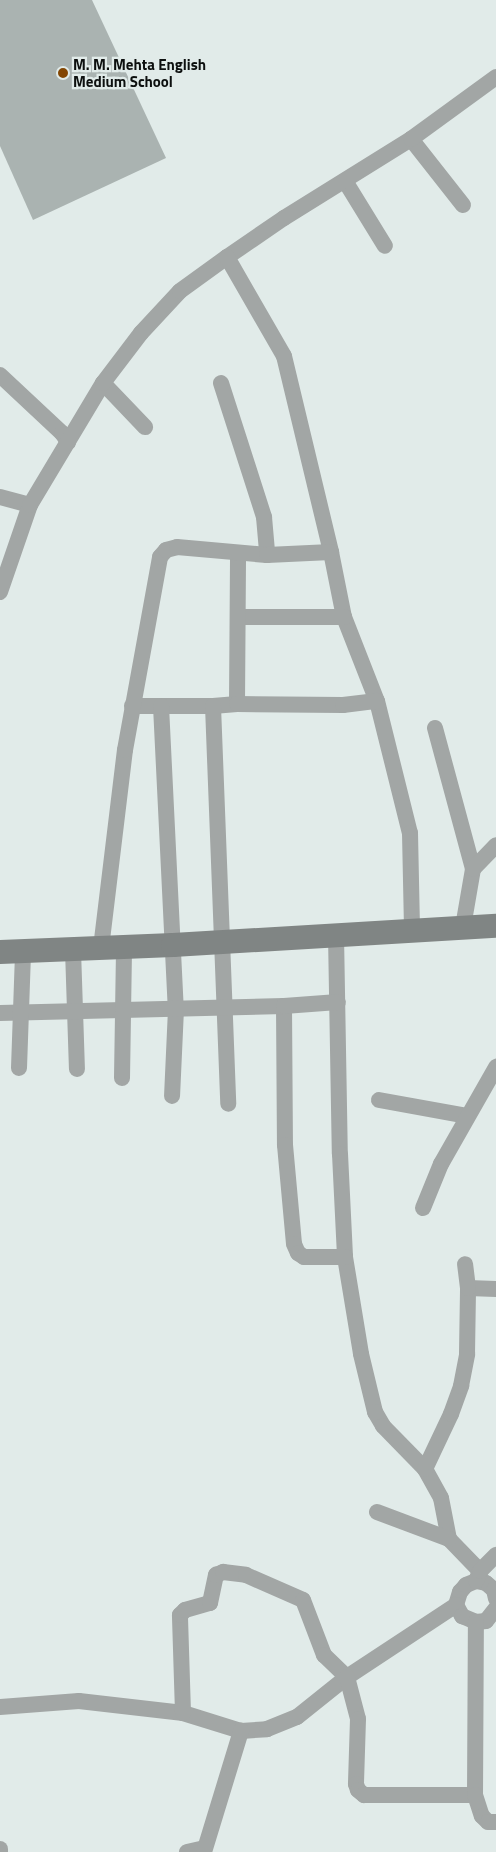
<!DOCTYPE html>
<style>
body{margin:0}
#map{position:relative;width:496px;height:1852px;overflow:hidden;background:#e1ebe9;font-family:"Titillium Web",sans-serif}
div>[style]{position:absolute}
.building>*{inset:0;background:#aab3b1}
.street>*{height:16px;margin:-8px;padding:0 8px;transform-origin:8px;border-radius:8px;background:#a2a6a5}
.secondary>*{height:24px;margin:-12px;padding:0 12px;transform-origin:12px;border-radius:12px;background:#808584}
.dots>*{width:14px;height:14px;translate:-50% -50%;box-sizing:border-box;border:2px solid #e1ebe9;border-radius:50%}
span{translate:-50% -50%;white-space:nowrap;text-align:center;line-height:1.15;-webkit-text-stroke:4.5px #e1ebe9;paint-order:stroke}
.poi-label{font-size:15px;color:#0d100f;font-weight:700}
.left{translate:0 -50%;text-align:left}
</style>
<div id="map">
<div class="building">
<div style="clip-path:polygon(0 0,92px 0,166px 158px,33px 220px,0 146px)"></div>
</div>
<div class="street">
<div style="left:411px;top:139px;width:84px;rotate:51.8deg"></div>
<div style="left:345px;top:181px;width:76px;rotate:58.4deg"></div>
<div style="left:227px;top:257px;width:69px;rotate:-34.4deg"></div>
<div style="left:284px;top:218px;width:150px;rotate:-31.9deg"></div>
<div style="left:411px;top:139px;width:105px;rotate:-36.1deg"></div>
<div style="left:0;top:375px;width:85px;rotate:43.1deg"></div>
<div style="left:62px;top:433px;width:11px;rotate:56deg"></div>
<div style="left:103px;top:383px;width:61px;rotate:46.3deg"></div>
<div style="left:221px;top:383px;width:141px;rotate:72.2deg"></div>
<div style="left:264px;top:517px;width:38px;rotate:85deg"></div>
<div style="left:0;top:497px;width:31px;rotate:15deg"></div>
<div style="left:0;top:592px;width:92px;rotate:-71deg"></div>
<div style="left:30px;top:505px;width:142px;rotate:-59.1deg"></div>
<div style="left:103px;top:383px;width:63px;rotate:-52.8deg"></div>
<div style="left:141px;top:333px;width:57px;rotate:-47.1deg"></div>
<div style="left:180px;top:291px;width:58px;rotate:-35.9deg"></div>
<div style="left:227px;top:257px;width:114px;rotate:60.1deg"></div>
<div style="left:284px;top:356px;width:202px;rotate:76.5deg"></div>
<div style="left:331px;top:552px;width:66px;rotate:78.7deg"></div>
<div style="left:344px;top:617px;width:90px;rotate:68.6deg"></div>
<div style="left:377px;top:701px;width:136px;rotate:76deg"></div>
<div style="left:410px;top:833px;width:97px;rotate:88.8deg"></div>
<div style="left:238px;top:617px;width:106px"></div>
<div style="left:237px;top:704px;width:151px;rotate:-89.6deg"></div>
<div style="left:132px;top:706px;width:81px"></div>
<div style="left:213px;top:706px;width:24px;rotate:-5deg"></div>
<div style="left:237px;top:704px;width:106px;rotate:0.5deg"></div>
<div style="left:343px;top:705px;width:34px;rotate:-7deg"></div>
<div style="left:161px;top:706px;width:303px;rotate:87.2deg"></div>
<div style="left:176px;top:1009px;width:87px;rotate:92.6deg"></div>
<div style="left:213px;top:706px;width:398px;rotate:87.8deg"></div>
<div style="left:435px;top:728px;width:146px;rotate:74.9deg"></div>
<div style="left:473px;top:869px;width:59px;rotate:99.8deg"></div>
<div style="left:473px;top:869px;width:33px;rotate:-46deg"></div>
<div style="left:336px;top:935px;width:219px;rotate:89deg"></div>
<div style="left:340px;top:1154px;width:103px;rotate:87.2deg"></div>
<div style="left:345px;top:1257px;width:98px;rotate:80.6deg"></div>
<div style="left:361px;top:1354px;width:60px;rotate:76.4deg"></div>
<div style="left:375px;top:1412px;width:16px;rotate:60deg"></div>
<div style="left:383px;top:1426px;width:60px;rotate:45.7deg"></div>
<div style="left:425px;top:1469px;width:33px;rotate:61deg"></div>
<div style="left:441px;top:1498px;width:42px;rotate:79deg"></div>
<div style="left:449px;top:1539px;width:45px;rotate:45.9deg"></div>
<div style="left:101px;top:948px;width:199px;rotate:-83.1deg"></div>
<div style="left:125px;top:750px;width:196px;rotate:-79.7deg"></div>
<div style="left:160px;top:557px;width:9px;rotate:-49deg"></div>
<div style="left:166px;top:550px;width:11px;rotate:-15deg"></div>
<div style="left:177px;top:547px;width:90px;rotate:5.1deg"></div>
<div style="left:267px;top:555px;width:64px;rotate:-2.7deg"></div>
<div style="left:73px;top:950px;width:119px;rotate:88.1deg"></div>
<div style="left:284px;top:1006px;width:139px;rotate:89.6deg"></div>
<div style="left:285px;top:1145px;width:99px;rotate:84.8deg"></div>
<div style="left:294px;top:1244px;width:10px;rotate:66deg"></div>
<div style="left:298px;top:1253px;width:7px;rotate:34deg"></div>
<div style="left:304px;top:1257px;width:41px"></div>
<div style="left:0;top:1013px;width:284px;rotate:-1.4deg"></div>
<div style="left:284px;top:1006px;width:54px;rotate:-4.2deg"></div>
<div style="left:19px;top:1068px;width:116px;rotate:-88deg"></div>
<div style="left:122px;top:1078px;width:130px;rotate:-89.1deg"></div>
<div style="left:379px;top:1100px;width:89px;rotate:10.3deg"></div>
<div style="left:423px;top:1208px;width:48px;rotate:-67.8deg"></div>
<div style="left:441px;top:1164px;width:112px;rotate:-60.4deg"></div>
<div style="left:468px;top:1288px;width:28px;rotate:2deg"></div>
<div style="left:425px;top:1469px;width:61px;rotate:-64.7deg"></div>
<div style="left:451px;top:1414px;width:30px;rotate:-70deg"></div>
<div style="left:461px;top:1386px;width:33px;rotate:-79deg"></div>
<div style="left:467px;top:1354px;width:66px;rotate:-89.1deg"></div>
<div style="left:468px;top:1288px;width:24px;rotate:-97deg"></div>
<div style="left:377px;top:1512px;width:77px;rotate:20.6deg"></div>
<div style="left:476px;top:1581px;width:10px;rotate:11deg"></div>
<div style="left:486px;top:1583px;width:11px;rotate:41deg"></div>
<div style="left:494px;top:1590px;width:9px;rotate:77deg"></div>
<div style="left:456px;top:1605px;width:14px;rotate:-73deg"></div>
<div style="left:460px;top:1592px;width:9px;rotate:-49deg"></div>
<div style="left:466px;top:1585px;width:11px;rotate:-22deg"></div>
<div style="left:476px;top:1581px;width:11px;rotate:-68deg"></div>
<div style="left:480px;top:1571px;width:23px;rotate:-45deg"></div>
<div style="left:0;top:1707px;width:79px;rotate:-4.3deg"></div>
<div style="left:79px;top:1701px;width:105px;rotate:6.6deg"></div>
<div style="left:183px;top:1713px;width:61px;rotate:17.2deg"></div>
<div style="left:241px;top:1731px;width:26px;rotate:-4deg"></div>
<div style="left:267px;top:1729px;width:32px;rotate:-22deg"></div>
<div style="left:297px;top:1717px;width:64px;rotate:-38.7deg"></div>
<div style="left:347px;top:1677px;width:131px;rotate:-33.4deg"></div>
<div style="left:456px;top:1605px;width:13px;rotate:61deg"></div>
<div style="left:462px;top:1616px;width:15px;rotate:23deg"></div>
<div style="left:476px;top:1622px;width:10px;rotate:-6deg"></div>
<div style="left:486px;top:1621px;width:16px;rotate:-52deg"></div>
<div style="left:183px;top:1713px;width:98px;rotate:-91.8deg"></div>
<div style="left:180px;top:1615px;width:7px;rotate:-45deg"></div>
<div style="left:185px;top:1610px;width:26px;rotate:-16deg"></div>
<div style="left:210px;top:1603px;width:29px;rotate:-78deg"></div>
<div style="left:216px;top:1575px;width:8px;rotate:-23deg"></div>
<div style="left:223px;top:1572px;width:23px;rotate:7deg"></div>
<div style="left:246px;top:1575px;width:62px;rotate:23.7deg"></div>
<div style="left:303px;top:1600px;width:59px;rotate:69.1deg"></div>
<div style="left:324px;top:1655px;width:32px;rotate:44deg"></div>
<div style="left:347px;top:1677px;width:43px;rotate:75.3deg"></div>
<div style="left:358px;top:1719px;width:65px;rotate:91.8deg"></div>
<div style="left:356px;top:1784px;width:6px;rotate:72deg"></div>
<div style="left:358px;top:1790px;width:8px;rotate:40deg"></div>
<div style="left:364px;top:1795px;width:111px"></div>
<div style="left:475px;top:1795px;width:173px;rotate:-89.7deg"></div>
<div style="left:475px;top:1795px;width:22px;rotate:72deg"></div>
<div style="left:482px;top:1816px;width:8px;rotate:45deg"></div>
<div style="left:488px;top:1822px;width:8px"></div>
<div style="left:0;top:1849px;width:3px;rotate:90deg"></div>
<div style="left:187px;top:1852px;width:17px;rotate:-13deg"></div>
<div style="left:204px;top:1852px;width:127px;rotate:-73deg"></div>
</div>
<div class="secondary">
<div style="left:0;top:952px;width:173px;rotate:-2.3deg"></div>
<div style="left:173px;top:945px;width:324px;rotate:-3.4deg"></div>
</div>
<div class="dots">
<div style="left:63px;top:73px;background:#834603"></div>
</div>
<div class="poi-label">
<span class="left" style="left:73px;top:73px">M. M. Mehta English<br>Medium School</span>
</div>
</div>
